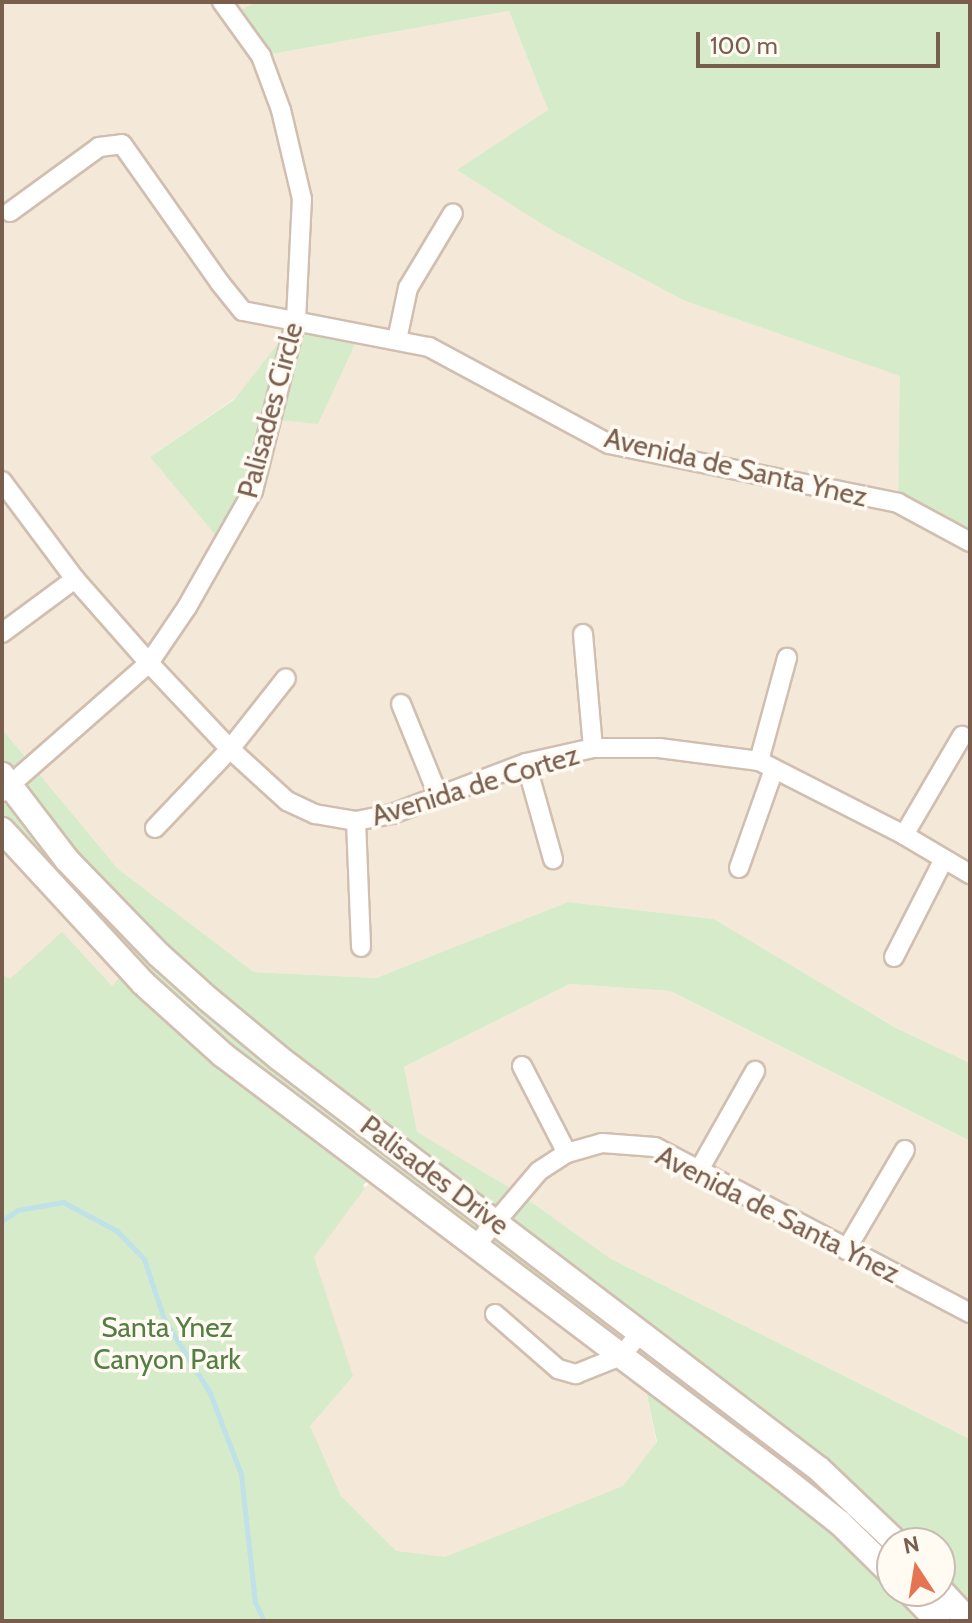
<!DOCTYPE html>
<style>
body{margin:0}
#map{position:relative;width:972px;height:1623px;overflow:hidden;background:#fdf6eb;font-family:Cabin,sans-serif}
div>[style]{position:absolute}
.residential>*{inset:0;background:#f4e8d9}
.green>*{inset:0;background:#d6ebc9}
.stream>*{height:5px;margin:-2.5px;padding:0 2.5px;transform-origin:2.5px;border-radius:2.5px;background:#bfe1e7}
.roads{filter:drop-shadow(2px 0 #d0bfb0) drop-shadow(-2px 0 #d0bfb0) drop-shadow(0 2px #d0bfb0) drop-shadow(0 -2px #d0bfb0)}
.street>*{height:18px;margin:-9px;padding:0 9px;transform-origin:9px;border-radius:9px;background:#fff}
.secondary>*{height:24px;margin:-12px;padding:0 12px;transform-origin:12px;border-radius:12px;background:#fff}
span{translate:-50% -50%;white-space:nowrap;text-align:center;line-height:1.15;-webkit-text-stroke:7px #fffaf2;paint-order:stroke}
.street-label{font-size:28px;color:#795d4d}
.park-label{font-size:28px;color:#547e44}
.frame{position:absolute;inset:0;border:4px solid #795d4d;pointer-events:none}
.north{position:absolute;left:876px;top:1527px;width:80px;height:80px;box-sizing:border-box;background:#fffaf2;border:2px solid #c9bbb0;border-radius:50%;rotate:348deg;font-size:22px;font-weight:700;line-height:32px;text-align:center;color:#795d4d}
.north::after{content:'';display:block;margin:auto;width:28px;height:36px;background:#e57552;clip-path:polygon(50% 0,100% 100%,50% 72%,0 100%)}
.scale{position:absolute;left:696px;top:32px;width:244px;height:36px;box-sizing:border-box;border:4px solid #795d4d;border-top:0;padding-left:10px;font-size:24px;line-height:28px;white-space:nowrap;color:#795d4d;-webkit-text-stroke:6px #fffaf2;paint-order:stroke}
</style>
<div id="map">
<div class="residential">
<div style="clip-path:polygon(evenodd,2px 2px,256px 2px,234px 14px,261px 56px,509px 11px,548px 110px,458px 170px,553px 231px,685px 301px,901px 376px,898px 503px,970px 542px,970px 1063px,896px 1028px,714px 919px,568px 902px,376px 978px,254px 972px,118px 869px,2px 729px,2px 2px,235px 398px,223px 543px,150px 457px,235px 398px)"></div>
<div style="clip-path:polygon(2px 830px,128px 968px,68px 1040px,2px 993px)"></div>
<div style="clip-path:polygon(570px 984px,670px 991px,970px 1141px,970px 1439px,611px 1259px,520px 1194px,416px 1132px,404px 1067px)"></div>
<div style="clip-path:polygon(379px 1172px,642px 1372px,672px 1517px,386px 1586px,262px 1406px,299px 1237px,365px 1188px)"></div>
</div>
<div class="green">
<div style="clip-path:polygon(256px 2px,970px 2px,970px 542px,898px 503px,900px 376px,685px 301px,553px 231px,457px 170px,548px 110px,509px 11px,261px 56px,233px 14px)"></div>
<div style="clip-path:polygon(296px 320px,360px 333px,318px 424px,272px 419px,223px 544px,150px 457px,235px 399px)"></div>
<div style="clip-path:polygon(evenodd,2px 729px,118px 869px,254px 972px,376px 978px,568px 902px,714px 919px,896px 1028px,970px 1063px,970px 1141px,670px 991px,570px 984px,404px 1067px,417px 1132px,520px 1194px,611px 1259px,970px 1439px,970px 1621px,2px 1621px,2px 974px,10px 979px,62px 932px,112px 986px,128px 968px,2px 830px,2px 729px,379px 1172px,642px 1372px,657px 1442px,623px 1486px,445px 1557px,396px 1551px,341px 1496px,310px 1426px,353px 1376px,314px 1257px,365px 1188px,363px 1185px,379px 1172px,2px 729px,892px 1543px,940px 1543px,940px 1591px,892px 1591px,892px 1543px)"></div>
</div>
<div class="stream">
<div style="left:2px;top:1221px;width:19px;rotate:-35deg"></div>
<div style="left:18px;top:1210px;width:46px;rotate:-10.1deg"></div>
<div style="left:63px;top:1202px;width:61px;rotate:28.2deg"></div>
<div style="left:117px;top:1231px;width:39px;rotate:46deg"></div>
<div style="left:144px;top:1259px;width:63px;rotate:71.6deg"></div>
<div style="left:164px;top:1319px;width:87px;rotate:58.1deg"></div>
<div style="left:210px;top:1393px;width:87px;rotate:69.1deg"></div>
<div style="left:241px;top:1474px;width:129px;rotate:83.8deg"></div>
<div style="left:255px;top:1602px;width:21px;rotate:65deg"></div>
</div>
<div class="roads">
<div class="street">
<div style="left:10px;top:212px;width:110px;rotate:-36.1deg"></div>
<div style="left:99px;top:147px;width:23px;rotate:-7deg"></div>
<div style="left:122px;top:144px;width:170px;rotate:54.8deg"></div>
<div style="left:220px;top:283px;width:36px;rotate:51deg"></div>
<div style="left:243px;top:311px;width:189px;rotate:11deg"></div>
<div style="left:429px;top:347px;width:204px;rotate:28.3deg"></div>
<div style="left:609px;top:444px;width:295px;rotate:11.5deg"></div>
<div style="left:898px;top:503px;width:82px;rotate:28.4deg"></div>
<div style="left:397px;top:340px;width:53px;rotate:-78.1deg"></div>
<div style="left:408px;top:288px;width:87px;rotate:-59deg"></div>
<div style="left:2px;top:481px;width:122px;rotate:53.3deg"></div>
<div style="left:75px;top:579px;width:112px;rotate:48.6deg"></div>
<div style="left:149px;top:663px;width:118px;rotate:46.7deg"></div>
<div style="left:230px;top:749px;width:77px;rotate:42.4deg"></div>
<div style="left:287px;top:801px;width:31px;rotate:25deg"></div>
<div style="left:315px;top:814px;width:42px;rotate:9.7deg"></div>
<div style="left:356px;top:821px;width:37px;rotate:-11deg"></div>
<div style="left:392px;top:814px;width:143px;rotate:-20.8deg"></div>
<div style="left:526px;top:763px;width:69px;rotate:-12.6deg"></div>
<div style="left:593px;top:748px;width:66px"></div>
<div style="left:659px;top:748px;width:101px;rotate:7.4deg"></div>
<div style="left:759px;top:761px;width:163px;rotate:27deg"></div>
<div style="left:904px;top:835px;width:77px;rotate:30.6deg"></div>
<div style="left:2px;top:633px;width:91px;rotate:-36.5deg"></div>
<div style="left:583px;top:634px;width:114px;rotate:85deg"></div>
<div style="left:401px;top:704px;width:98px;rotate:67.9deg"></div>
<div style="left:759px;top:761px;width:107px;rotate:-74.8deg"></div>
<div style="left:526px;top:763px;width:100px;rotate:74.3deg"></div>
<div style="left:2px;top:792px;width:196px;rotate:-41.3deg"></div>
<div style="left:149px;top:663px;width:68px;rotate:-55.8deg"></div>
<div style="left:187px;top:607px;width:133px;rotate:-60.4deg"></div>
<div style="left:253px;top:491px;width:176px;rotate:-75.9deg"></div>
<div style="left:296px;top:320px;width:121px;rotate:-87.2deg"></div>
<div style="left:302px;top:199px;width:91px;rotate:-103.3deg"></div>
<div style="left:281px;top:110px;width:58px;rotate:-110.3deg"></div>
<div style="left:261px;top:56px;width:67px;rotate:-125.8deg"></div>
<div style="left:356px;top:821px;width:126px;rotate:87.7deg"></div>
<div style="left:155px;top:828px;width:109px;rotate:-46.5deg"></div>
<div style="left:230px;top:749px;width:90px;rotate:-51.7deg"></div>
<div style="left:904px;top:835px;width:115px;rotate:-59.6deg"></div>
<div style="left:739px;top:868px;width:105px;rotate:-70.5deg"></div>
<div style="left:894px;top:957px;width:110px;rotate:-63deg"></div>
<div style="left:522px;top:1066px;width:98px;rotate:62.7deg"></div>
<div style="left:699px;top:1170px;width:114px;rotate:-60.5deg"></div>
<div style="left:476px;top:1245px;width:97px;rotate:-49.6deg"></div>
<div style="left:539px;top:1171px;width:33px;rotate:-33deg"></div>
<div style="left:567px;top:1153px;width:36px;rotate:-16deg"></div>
<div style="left:602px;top:1143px;width:53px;rotate:4.3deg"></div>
<div style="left:655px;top:1147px;width:356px;rotate:27.8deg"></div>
<div style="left:846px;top:1250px;width:116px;rotate:-59.5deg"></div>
<div style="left:495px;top:1314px;width:84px;rotate:41.1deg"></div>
<div style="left:558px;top:1369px;width:19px;rotate:16deg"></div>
<div style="left:576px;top:1374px;width:48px;rotate:-21.8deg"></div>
<div style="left:621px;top:1356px;width:30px;rotate:-50deg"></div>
</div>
<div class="secondary">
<div style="left:2px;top:775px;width:107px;rotate:52.6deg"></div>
<div style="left:67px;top:860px;width:132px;rotate:45.9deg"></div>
<div style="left:159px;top:955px;width:66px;rotate:41.9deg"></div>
<div style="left:208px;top:999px;width:92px;rotate:39.7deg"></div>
<div style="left:279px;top:1058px;width:679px;rotate:37.28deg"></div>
<div style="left:819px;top:1469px;width:108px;rotate:43.5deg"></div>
<div style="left:2px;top:830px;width:208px;rotate:47.3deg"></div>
<div style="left:143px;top:983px;width:108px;rotate:42deg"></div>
<div style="left:223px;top:1055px;width:702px;rotate:37.07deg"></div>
<div style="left:783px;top:1478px;width:73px;rotate:38.3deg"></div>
<div style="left:840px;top:1523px;width:73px;rotate:44.4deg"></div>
<div style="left:940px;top:1590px;width:42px;rotate:46.9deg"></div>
<div style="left:909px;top:1591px;width:42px;rotate:46deg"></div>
</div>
</div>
<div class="street-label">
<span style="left:270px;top:410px;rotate:-75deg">Palisades Circle</span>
<span style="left:736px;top:467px;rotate:13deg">Avenida de Santa Ynez</span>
<span style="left:475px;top:785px;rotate:-17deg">Avenida de Cortez</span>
<span style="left:435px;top:1175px;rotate:37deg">Palisades Drive</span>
<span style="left:778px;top:1214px;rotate:27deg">Avenida de Santa Ynez</span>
</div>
<div class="park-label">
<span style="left:167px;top:1343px">Santa Ynez<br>Canyon Park</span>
</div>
<div class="frame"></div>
<div class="north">N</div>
<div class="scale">100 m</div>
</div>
